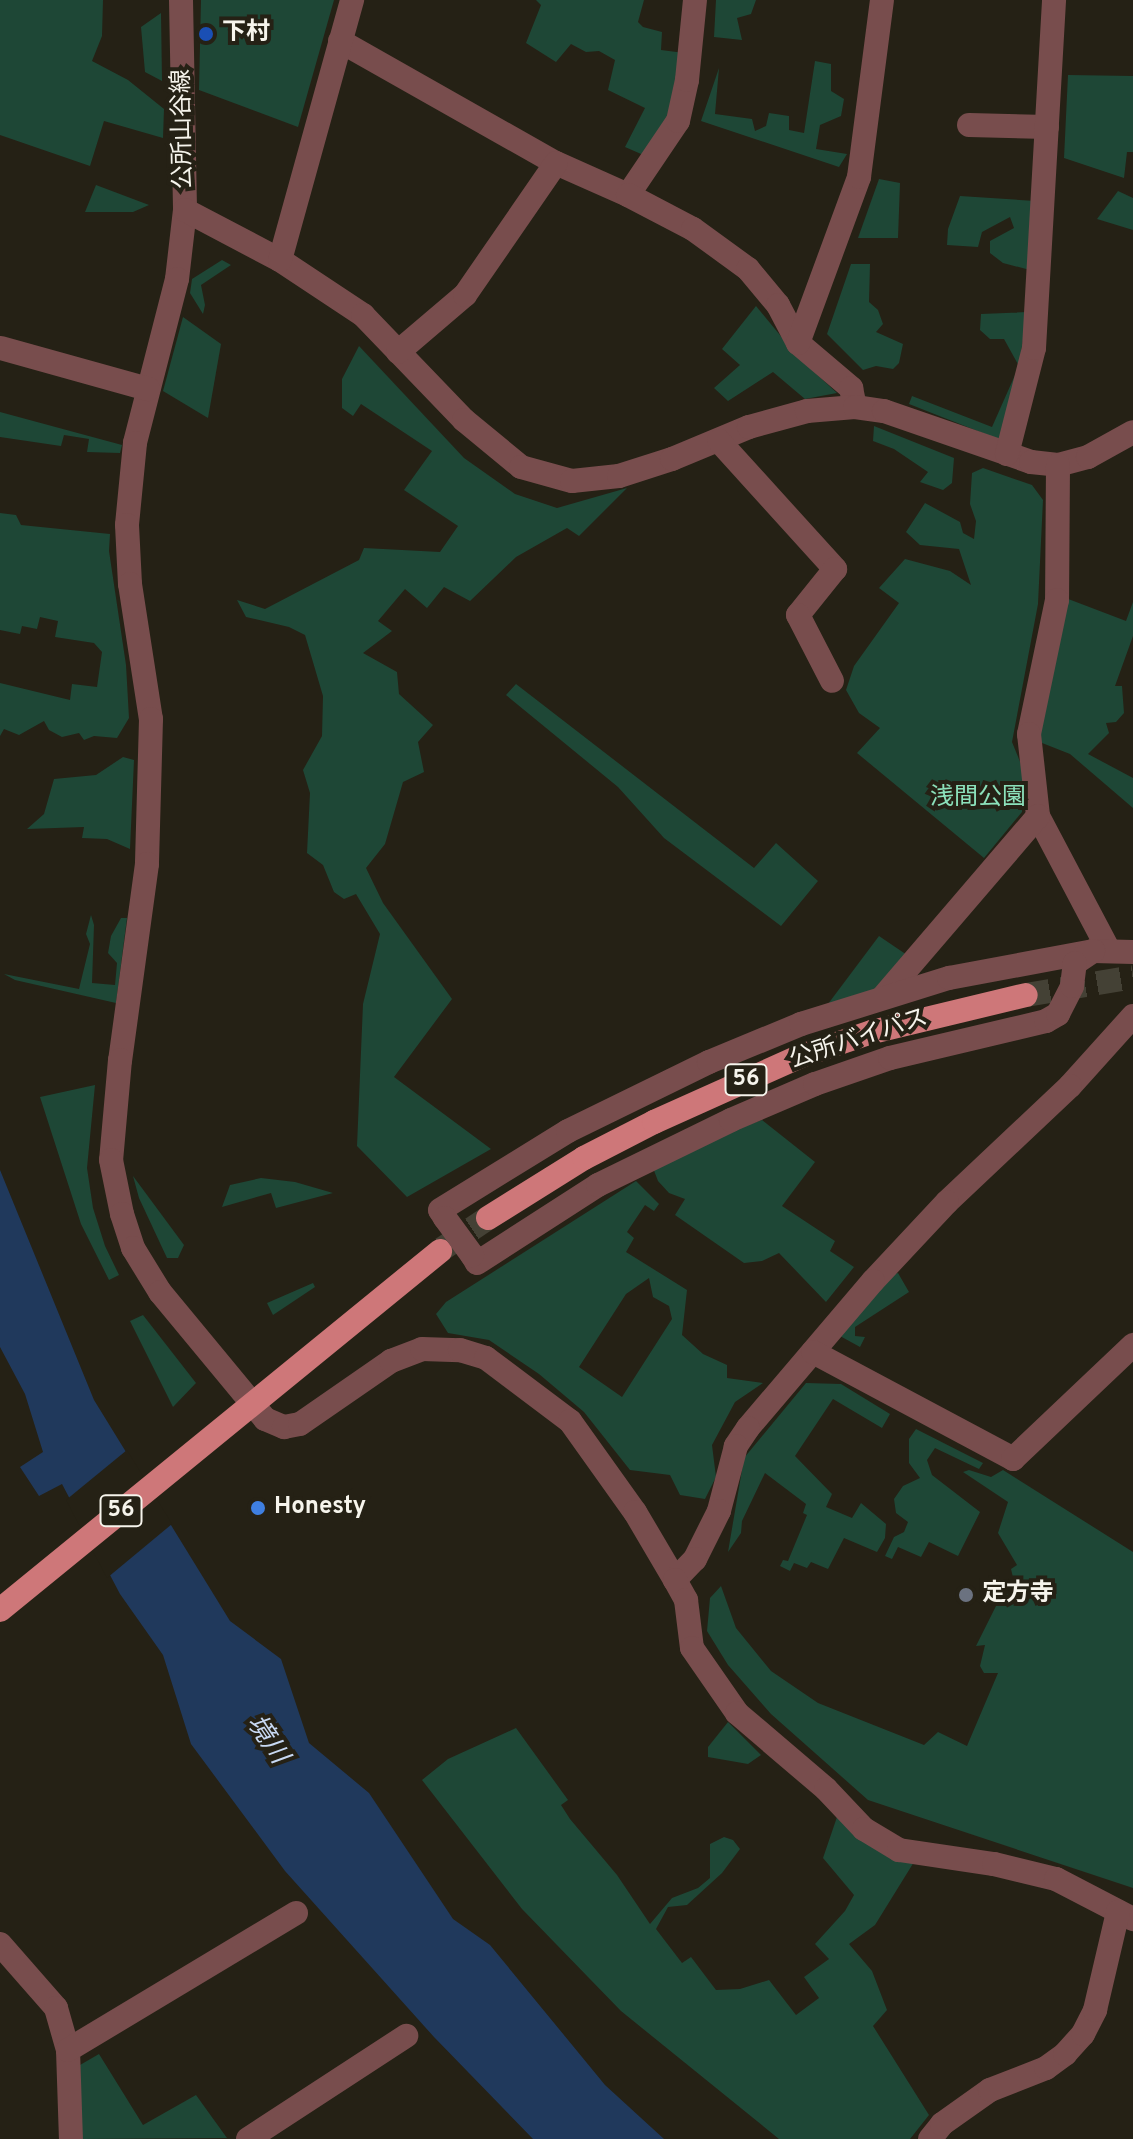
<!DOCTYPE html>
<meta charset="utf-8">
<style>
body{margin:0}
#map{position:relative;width:1133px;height:2139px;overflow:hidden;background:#252115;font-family:Overpass,"Noto Sans JP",sans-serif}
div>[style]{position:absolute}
.green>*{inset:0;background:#1e4736}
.water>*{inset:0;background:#20395c}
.pier>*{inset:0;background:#252115}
.major-tunnel>*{height:24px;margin-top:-12px;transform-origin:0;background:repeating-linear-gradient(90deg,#444135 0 24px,transparent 0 36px)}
.minor>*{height:24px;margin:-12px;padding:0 12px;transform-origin:12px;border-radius:12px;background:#784d4d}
.major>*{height:24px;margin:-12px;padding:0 12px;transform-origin:12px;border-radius:12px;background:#ce7779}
.minor-bridge>*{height:24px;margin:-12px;padding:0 12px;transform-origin:12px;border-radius:12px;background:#784d4d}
.dots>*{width:22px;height:22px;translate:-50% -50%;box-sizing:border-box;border:4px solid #252115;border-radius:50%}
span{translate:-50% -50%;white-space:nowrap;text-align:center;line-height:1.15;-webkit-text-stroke:8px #252115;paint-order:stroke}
.shield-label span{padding:2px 6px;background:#252115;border:2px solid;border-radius:6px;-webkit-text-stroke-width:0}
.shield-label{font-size:22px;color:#f6f4ec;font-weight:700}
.poi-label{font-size:24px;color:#f6f4ec;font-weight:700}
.left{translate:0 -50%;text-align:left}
.street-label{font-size:24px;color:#f6f4ec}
.park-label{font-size:24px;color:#8ce1bb}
.water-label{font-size:26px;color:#c8d9f3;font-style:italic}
</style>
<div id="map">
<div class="green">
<div style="clip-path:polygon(0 0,103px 0,102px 36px,92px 61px,128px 80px,164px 109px,163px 138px,104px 121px,90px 166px,0 135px)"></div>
<div style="clip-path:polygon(201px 0,334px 0,298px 127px,199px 90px)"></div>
<div style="clip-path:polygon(536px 0,644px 0,638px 22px,643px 27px,662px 32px,661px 50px,692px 54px,692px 64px,648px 157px,625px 147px,645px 108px,608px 90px,615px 60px,599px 51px,586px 52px,571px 44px,556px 62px,526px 43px,541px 5px)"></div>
<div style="clip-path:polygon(716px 0,756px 0,751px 14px,737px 18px,742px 40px,714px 37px)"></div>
<div style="clip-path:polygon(161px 13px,162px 81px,145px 72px,141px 27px)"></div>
<div style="clip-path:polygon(815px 61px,831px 64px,831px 91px,844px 99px,841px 116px,820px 125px,816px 149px,847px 154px,839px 167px,701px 121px,719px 68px,715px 114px,752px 119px,755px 131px,766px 126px,769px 113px,789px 116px,789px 130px,804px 133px)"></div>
<div style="clip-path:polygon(1068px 75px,1133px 76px,1133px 152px,1127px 152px,1124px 178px,1064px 158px)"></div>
<div style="clip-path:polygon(879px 179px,900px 183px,898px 238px,858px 238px)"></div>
<div style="clip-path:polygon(96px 185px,149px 205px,133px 212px,85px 212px)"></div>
<div style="clip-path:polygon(1118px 191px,1133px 198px,1133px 230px,1097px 219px)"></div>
<div style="clip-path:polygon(960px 196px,1035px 201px,1030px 270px,1003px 263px,990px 253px,990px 241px,1014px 228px,1010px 217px,982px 232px,978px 247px,947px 245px,948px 229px)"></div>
<div style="clip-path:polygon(222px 260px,231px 265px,201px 285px,205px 305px,203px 314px,190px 293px,192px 279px)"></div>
<div style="clip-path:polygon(851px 264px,870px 264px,869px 302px,878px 310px,883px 324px,876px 332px,903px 344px,899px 363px,893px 369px,876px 366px,863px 370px,827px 334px)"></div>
<div style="clip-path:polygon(756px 306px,798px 357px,837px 393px,805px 399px,773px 372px,728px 401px,714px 388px,740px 365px,722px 349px)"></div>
<div style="clip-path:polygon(1027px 312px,1008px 443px,909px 404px,912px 396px,992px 427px,1019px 366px,1004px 339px,990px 339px,980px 330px,981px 314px)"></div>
<div style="clip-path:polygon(183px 317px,221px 344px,208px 418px,163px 391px)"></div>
<div style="clip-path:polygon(359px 346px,464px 458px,515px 494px,557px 508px,627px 488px,579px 536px,567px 528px,516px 557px,470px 601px,444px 587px,427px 608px,405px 589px,378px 621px,392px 631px,363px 653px,397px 672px,399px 694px,433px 725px,418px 742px,424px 772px,403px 782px,385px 844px,366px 868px,383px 903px,452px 999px,394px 1077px,491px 1149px,407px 1197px,357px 1146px,363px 1004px,380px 934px,356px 894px,344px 899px,334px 892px,323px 865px,307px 853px,310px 793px,303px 770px,322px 736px,323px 696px,305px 635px,289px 627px,246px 617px,237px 600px,265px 609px,359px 560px,364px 548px,440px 552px,458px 526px,404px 490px,432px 451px,361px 404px,353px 416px,342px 408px,342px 379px)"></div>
<div style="clip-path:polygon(0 412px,122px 445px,120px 453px,87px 452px,89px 439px,64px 435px,61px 446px,0 437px)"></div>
<div style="clip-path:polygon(874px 426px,954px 458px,952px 483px,943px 490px,920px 482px,928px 472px,894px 449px,873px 441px)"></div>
<div style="clip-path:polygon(983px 468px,1032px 485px,1043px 500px,1038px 604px,1012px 742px,1027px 779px,1022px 787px,1022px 812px,984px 858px,857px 753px,880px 728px,859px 713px,846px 690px,854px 666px,899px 603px,879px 588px,905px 559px,950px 571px,971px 585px,959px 549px,920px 545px,906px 532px,925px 503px,960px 522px,963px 533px,974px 539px,976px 521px,970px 504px,972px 473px)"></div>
<div style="clip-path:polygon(0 513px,16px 515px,21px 525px,110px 534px,109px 551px,126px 665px,129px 718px,117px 738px,94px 736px,84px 740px,79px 733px,62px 737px,49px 730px,44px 721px,19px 735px,4px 729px,0 736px,0 683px,70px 700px,72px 684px,97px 687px,102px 652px,94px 643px,55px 637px,58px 621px,40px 617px,37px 629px,22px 626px,20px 634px,0 630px)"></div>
<div style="clip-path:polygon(1063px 597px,1126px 621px,1133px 602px,1133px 636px,1115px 686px,1122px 686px,1124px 713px,1116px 722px,1106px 723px,1109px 733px,1088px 754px,1133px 778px,1133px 808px,1070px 754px,1037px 741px)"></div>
<div style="clip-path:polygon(516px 684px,754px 868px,776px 843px,818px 881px,781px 926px,664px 838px,618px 787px,506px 695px)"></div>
<div style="clip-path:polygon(123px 757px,134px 760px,130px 849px,107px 839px,82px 838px,84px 827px,27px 829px,44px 814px,54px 779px,96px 775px)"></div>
<div style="clip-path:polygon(91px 915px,94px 925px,92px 983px,115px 985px,117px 963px,108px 953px,111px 936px,121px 918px,127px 918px,116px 1003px,15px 980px,4px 974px,79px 989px,90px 944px,86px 934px)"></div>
<div style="clip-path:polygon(879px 936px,907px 955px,885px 987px,828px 1004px)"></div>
<div style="clip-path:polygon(95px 1085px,87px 1168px,93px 1208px,105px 1246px,119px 1275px,109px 1280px,81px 1224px,40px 1097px)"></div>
<div style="clip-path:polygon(762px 1120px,815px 1162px,782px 1206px,835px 1241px,830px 1251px,854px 1267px,826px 1302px,779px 1253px,762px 1261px,744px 1263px,675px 1215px,685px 1199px,669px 1193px,658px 1181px,653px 1168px,708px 1139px)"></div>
<div style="clip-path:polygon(133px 1176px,184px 1245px,178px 1258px,167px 1258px,139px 1198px)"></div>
<div style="clip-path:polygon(261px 1178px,295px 1182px,333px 1193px,276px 1208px,271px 1193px,222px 1207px,230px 1185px)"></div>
<div style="clip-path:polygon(evenodd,636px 1181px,659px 1204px,654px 1211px,645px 1205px,627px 1232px,634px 1238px,626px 1252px,687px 1290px,682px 1335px,703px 1354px,727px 1365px,727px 1378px,763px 1383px,735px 1402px,712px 1445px,716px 1477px,705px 1499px,680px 1495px,670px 1475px,630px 1470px,584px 1412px,539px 1374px,489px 1340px,448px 1333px,436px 1314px,446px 1302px,636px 1181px,649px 1278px,653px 1297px,669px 1306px,672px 1319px,622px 1397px,579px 1367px,626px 1294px,649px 1278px)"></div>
<div style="clip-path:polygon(898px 1273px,909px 1292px,855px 1327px,855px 1336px,865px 1337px,860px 1347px,840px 1336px,886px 1276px)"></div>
<div style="clip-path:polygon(313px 1283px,315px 1287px,273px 1315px,267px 1303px)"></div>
<div style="clip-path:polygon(143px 1315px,196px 1383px,173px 1407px,130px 1321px)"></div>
<div style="clip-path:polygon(806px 1383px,841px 1384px,890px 1414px,882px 1428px,833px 1399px,795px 1456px,832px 1494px,826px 1507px,852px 1518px,861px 1503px,886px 1524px,885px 1538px,877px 1552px,844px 1538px,828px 1569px,811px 1562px,807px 1568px,794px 1563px,790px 1571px,780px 1566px,783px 1560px,788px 1561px,807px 1515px,803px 1513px,806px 1504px,765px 1473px,742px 1521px,741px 1533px,728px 1552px,744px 1458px)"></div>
<div style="clip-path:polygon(916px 1429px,983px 1463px,979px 1469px,935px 1448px,927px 1460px,932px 1475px,980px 1512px,958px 1556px,929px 1542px,921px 1557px,898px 1547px,892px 1559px,885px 1556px,894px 1537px,904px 1532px,908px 1522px,896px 1513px,894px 1499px,903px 1486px,920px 1478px,909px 1463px,909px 1439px)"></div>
<div style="clip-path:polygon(969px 1470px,991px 1477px,1003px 1470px,1133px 1552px,1133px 1888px,868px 1800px,771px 1714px,728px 1665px,707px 1631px,710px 1598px,721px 1586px,736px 1628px,771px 1671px,818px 1703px,924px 1745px,938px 1732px,967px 1746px,998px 1673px,984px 1673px,980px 1666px,985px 1645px,976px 1646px,1000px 1598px,1016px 1590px,1011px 1569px,1017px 1565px,998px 1533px,1008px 1502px,963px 1472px)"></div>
<div style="clip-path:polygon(728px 1722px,761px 1755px,748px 1764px,708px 1757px,708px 1747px)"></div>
<div style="clip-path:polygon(516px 1728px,568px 1800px,561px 1805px,570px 1819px,617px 1875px,650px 1924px,672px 1898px,698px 1888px,710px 1878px,710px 1844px,724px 1837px,733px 1840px,740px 1849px,722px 1873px,687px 1905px,668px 1907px,656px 1929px,682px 1963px,691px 1957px,716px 1990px,740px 1989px,769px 1980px,796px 2015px,819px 1998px,804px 1977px,829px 1959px,815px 1944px,845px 1911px,854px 1895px,823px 1858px,837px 1817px,914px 1862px,875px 1925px,849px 1944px,872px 1971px,887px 2010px,873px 2026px,929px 2115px,910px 2139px,779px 2139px,621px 2011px,522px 1909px,422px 1780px,448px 1759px)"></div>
<div style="clip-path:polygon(99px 2054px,143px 2125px,196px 2095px,227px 2138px,82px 2139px,80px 2065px)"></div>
</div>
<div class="water">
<div style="clip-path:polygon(0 1170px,94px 1400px,230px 1621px,281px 1659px,309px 1743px,369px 1793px,453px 1919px,490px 1945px,605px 2085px,664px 2139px,533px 2139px,434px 2037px,285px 1871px,191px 1744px,163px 1655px,120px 1594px,62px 1484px,39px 1496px,20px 1467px,43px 1452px,25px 1394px,0 1347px)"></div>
</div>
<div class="pier">
<div style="clip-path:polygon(127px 1450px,172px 1524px,107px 1578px,66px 1500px)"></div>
</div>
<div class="major-tunnel">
<div style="left:1026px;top:995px;width:109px;rotate:-9.5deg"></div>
<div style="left:442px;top:1249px;width:55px;rotate:-34deg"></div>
</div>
<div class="minor">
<div style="left:181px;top:0;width:210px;rotate:88.9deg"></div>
<div style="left:185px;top:210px;width:69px;rotate:96.6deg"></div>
<div style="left:177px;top:279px;width:169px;rotate:104.4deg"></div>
<div style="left:135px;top:443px;width:82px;rotate:95.6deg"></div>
<div style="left:127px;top:525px;width:59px;rotate:87.1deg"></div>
<div style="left:130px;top:584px;width:137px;rotate:81.2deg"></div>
<div style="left:151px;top:719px;width:145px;rotate:91.6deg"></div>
<div style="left:147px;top:864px;width:198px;rotate:97.8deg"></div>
<div style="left:120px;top:1060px;width:100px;rotate:95.1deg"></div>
<div style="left:111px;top:1160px;width:55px;rotate:78.5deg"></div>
<div style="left:122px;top:1214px;width:36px;rotate:72deg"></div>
<div style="left:133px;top:1248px;width:52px;rotate:58.5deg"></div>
<div style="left:160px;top:1292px;width:165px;rotate:50.4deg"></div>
<div style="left:265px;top:1419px;width:21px;rotate:23deg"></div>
<div style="left:284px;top:1427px;width:16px;rotate:-11deg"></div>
<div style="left:300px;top:1424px;width:111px;rotate:-34.7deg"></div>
<div style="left:391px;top:1361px;width:33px;rotate:-21deg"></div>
<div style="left:422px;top:1349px;width:38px;rotate:2deg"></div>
<div style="left:460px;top:1350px;width:27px;rotate:17deg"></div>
<div style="left:486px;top:1358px;width:105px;rotate:36.9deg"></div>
<div style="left:570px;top:1421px;width:112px;rotate:54.5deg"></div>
<div style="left:635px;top:1512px;width:79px;rotate:59.5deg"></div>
<div style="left:340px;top:41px;width:248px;rotate:29.5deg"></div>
<div style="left:556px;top:163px;width:79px;rotate:24deg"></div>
<div style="left:628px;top:195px;width:89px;rotate:-56deg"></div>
<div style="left:678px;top:121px;width:42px;rotate:-77.6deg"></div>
<div style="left:687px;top:80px;width:80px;rotate:-84.3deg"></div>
<div style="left:969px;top:125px;width:78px;rotate:1.5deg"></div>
<div style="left:628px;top:195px;width:73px;rotate:27.6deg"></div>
<div style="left:693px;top:229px;width:68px;rotate:36deg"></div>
<div style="left:748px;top:269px;width:47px;rotate:50.2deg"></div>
<div style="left:778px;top:305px;width:43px;rotate:62.2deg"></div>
<div style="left:798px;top:343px;width:70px;rotate:40.3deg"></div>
<div style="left:851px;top:388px;width:19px;rotate:78deg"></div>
<div style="left:185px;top:210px;width:107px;rotate:27.8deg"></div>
<div style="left:280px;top:260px;width:100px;rotate:33.5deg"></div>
<div style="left:363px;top:315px;width:146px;rotate:46.1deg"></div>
<div style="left:464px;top:420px;width:74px;rotate:39.5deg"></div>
<div style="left:521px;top:467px;width:53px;rotate:15.4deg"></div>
<div style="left:572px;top:481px;width:47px;rotate:-6.1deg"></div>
<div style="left:619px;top:476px;width:56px;rotate:-17.8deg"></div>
<div style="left:672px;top:459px;width:83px;rotate:-22.6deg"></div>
<div style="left:749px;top:427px;width:60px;rotate:-15.4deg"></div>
<div style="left:807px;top:411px;width:48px;rotate:-4.8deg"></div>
<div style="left:855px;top:407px;width:29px;rotate:8deg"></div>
<div style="left:884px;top:411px;width:156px;rotate:19.1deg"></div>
<div style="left:1031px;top:462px;width:27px;rotate:6deg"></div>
<div style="left:1058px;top:465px;width:31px;rotate:-15deg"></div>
<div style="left:1088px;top:457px;width:51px;rotate:-29.1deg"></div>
<div style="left:280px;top:260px;width:270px;rotate:-74.5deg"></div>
<div style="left:798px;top:343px;width:177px;rotate:-69.8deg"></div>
<div style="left:859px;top:177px;width:178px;rotate:-82.6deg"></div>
<div style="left:1px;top:348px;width:153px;rotate:15.6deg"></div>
<div style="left:398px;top:352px;width:88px;rotate:-40.4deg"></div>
<div style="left:465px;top:295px;width:160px;rotate:-55.4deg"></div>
<div style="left:719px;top:441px;width:173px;rotate:47.8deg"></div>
<div style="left:835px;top:569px;width:59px;rotate:128.8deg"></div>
<div style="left:798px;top:615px;width:74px;rotate:62.7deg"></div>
<div style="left:1007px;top:454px;width:109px;rotate:-75.7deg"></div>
<div style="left:1034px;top:348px;width:349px;rotate:-86.7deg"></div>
<div style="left:1058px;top:465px;width:135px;rotate:90.4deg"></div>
<div style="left:1057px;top:600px;width:137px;rotate:101.8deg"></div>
<div style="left:1029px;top:734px;width:82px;rotate:83.7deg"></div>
<div style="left:1038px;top:816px;width:150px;rotate:62.2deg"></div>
<div style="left:1093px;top:951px;width:40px;rotate:1.4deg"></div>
<div style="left:883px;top:997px;width:238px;rotate:-49.4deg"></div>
<div style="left:1133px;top:1016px;width:94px;rotate:132deg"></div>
<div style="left:1070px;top:1086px;width:169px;rotate:136.7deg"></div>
<div style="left:947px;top:1202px;width:108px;rotate:133.1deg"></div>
<div style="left:873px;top:1281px;width:193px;rotate:130.4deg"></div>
<div style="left:748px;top:1428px;width:22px;rotate:124deg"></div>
<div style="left:736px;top:1446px;width:67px;rotate:104.7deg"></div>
<div style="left:719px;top:1511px;width:54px;rotate:116.6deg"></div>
<div style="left:695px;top:1559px;width:29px;rotate:134deg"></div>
<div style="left:675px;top:1580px;width:23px;rotate:61deg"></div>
<div style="left:686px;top:1600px;width:48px;rotate:82.9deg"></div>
<div style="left:692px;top:1648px;width:79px;rotate:55.3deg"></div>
<div style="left:737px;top:1713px;width:117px;rotate:40.5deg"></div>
<div style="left:826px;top:1789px;width:55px;rotate:46.5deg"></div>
<div style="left:864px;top:1829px;width:41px;rotate:31deg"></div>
<div style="left:899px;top:1850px;width:96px;rotate:8.4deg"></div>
<div style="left:994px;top:1864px;width:64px;rotate:13.6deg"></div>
<div style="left:1056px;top:1879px;width:87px;rotate:27.5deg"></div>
<div style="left:445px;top:1218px;width:9px;rotate:-122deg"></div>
<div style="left:440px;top:1210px;width:150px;rotate:-31.7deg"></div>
<div style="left:568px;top:1131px;width:157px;rotate:-26.1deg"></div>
<div style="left:709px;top:1062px;width:100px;rotate:-22.4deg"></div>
<div style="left:801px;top:1024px;width:155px;rotate:-17.3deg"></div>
<div style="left:949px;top:978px;width:147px;rotate:-10.6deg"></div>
<div style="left:1093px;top:951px;width:22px;rotate:146deg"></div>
<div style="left:472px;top:1255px;width:9px;rotate:58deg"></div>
<div style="left:477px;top:1263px;width:144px;rotate:-32.8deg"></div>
<div style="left:598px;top:1185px;width:148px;rotate:-26deg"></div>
<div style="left:731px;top:1120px;width:91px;rotate:-23.2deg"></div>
<div style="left:815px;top:1084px;width:79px;rotate:-19.1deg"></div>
<div style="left:890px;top:1058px;width:160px;rotate:-13.3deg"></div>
<div style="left:1046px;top:1021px;width:14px;rotate:-30deg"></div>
<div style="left:813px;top:1352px;width:227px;rotate:28.1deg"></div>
<div style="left:1013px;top:1459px;width:166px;rotate:-43.5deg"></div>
<div style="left:0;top:1944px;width:85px;rotate:48.8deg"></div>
<div style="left:56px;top:2008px;width:44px;rotate:74.1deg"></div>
<div style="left:68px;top:2050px;width:89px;rotate:88.1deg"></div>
<div style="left:68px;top:2050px;width:266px;rotate:-31deg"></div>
<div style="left:248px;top:2139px;width:189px;rotate:-33.1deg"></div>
<div style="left:930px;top:2139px;width:19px;rotate:-51deg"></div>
<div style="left:942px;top:2124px;width:59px;rotate:-35.3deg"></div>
<div style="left:990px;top:2090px;width:60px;rotate:-21.4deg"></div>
<div style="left:1046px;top:2068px;width:24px;rotate:-36deg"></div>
<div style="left:1065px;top:2054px;width:27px;rotate:-48deg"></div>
<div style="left:1083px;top:2034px;width:27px;rotate:-63deg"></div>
<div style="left:1095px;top:2010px;width:101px;rotate:-76.8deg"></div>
</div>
<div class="major">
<div style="left:488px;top:1218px;width:113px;rotate:-32deg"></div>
<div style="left:584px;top:1158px;width:79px;rotate:-27.2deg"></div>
<div style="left:654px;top:1122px;width:161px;rotate:-24.2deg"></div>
<div style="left:801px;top:1056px;width:75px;rotate:-18.7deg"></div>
<div style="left:872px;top:1032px;width:158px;rotate:-13.5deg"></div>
<div style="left:0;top:1610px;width:568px;rotate:-39.21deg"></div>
</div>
<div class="minor-bridge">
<div style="left:1058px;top:1014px;width:31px;rotate:-63deg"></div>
<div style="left:1072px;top:986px;width:23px;rotate:-83deg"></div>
<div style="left:445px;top:1218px;width:46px;rotate:53.9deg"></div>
</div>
<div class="dots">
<div style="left:206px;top:34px;background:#1a4fb4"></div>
<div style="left:258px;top:1508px;background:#3f7fe0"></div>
<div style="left:966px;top:1595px;background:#6b7280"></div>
</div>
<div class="shield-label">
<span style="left:746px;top:1080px">56</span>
<span style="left:121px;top:1511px">56</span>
</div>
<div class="poi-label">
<span class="left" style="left:222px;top:34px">下村</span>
<span class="left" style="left:274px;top:1508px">Honesty</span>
<span class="left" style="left:982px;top:1595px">定方寺</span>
</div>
<div class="street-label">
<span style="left:184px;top:129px;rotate:-91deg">公所山谷線</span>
<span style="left:859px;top:1040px;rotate:-18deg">公所バイパス</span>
</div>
<div class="park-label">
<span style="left:978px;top:799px">浅間公園</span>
</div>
<div class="water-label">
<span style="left:266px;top:1740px;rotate:56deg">境川</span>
</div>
</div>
